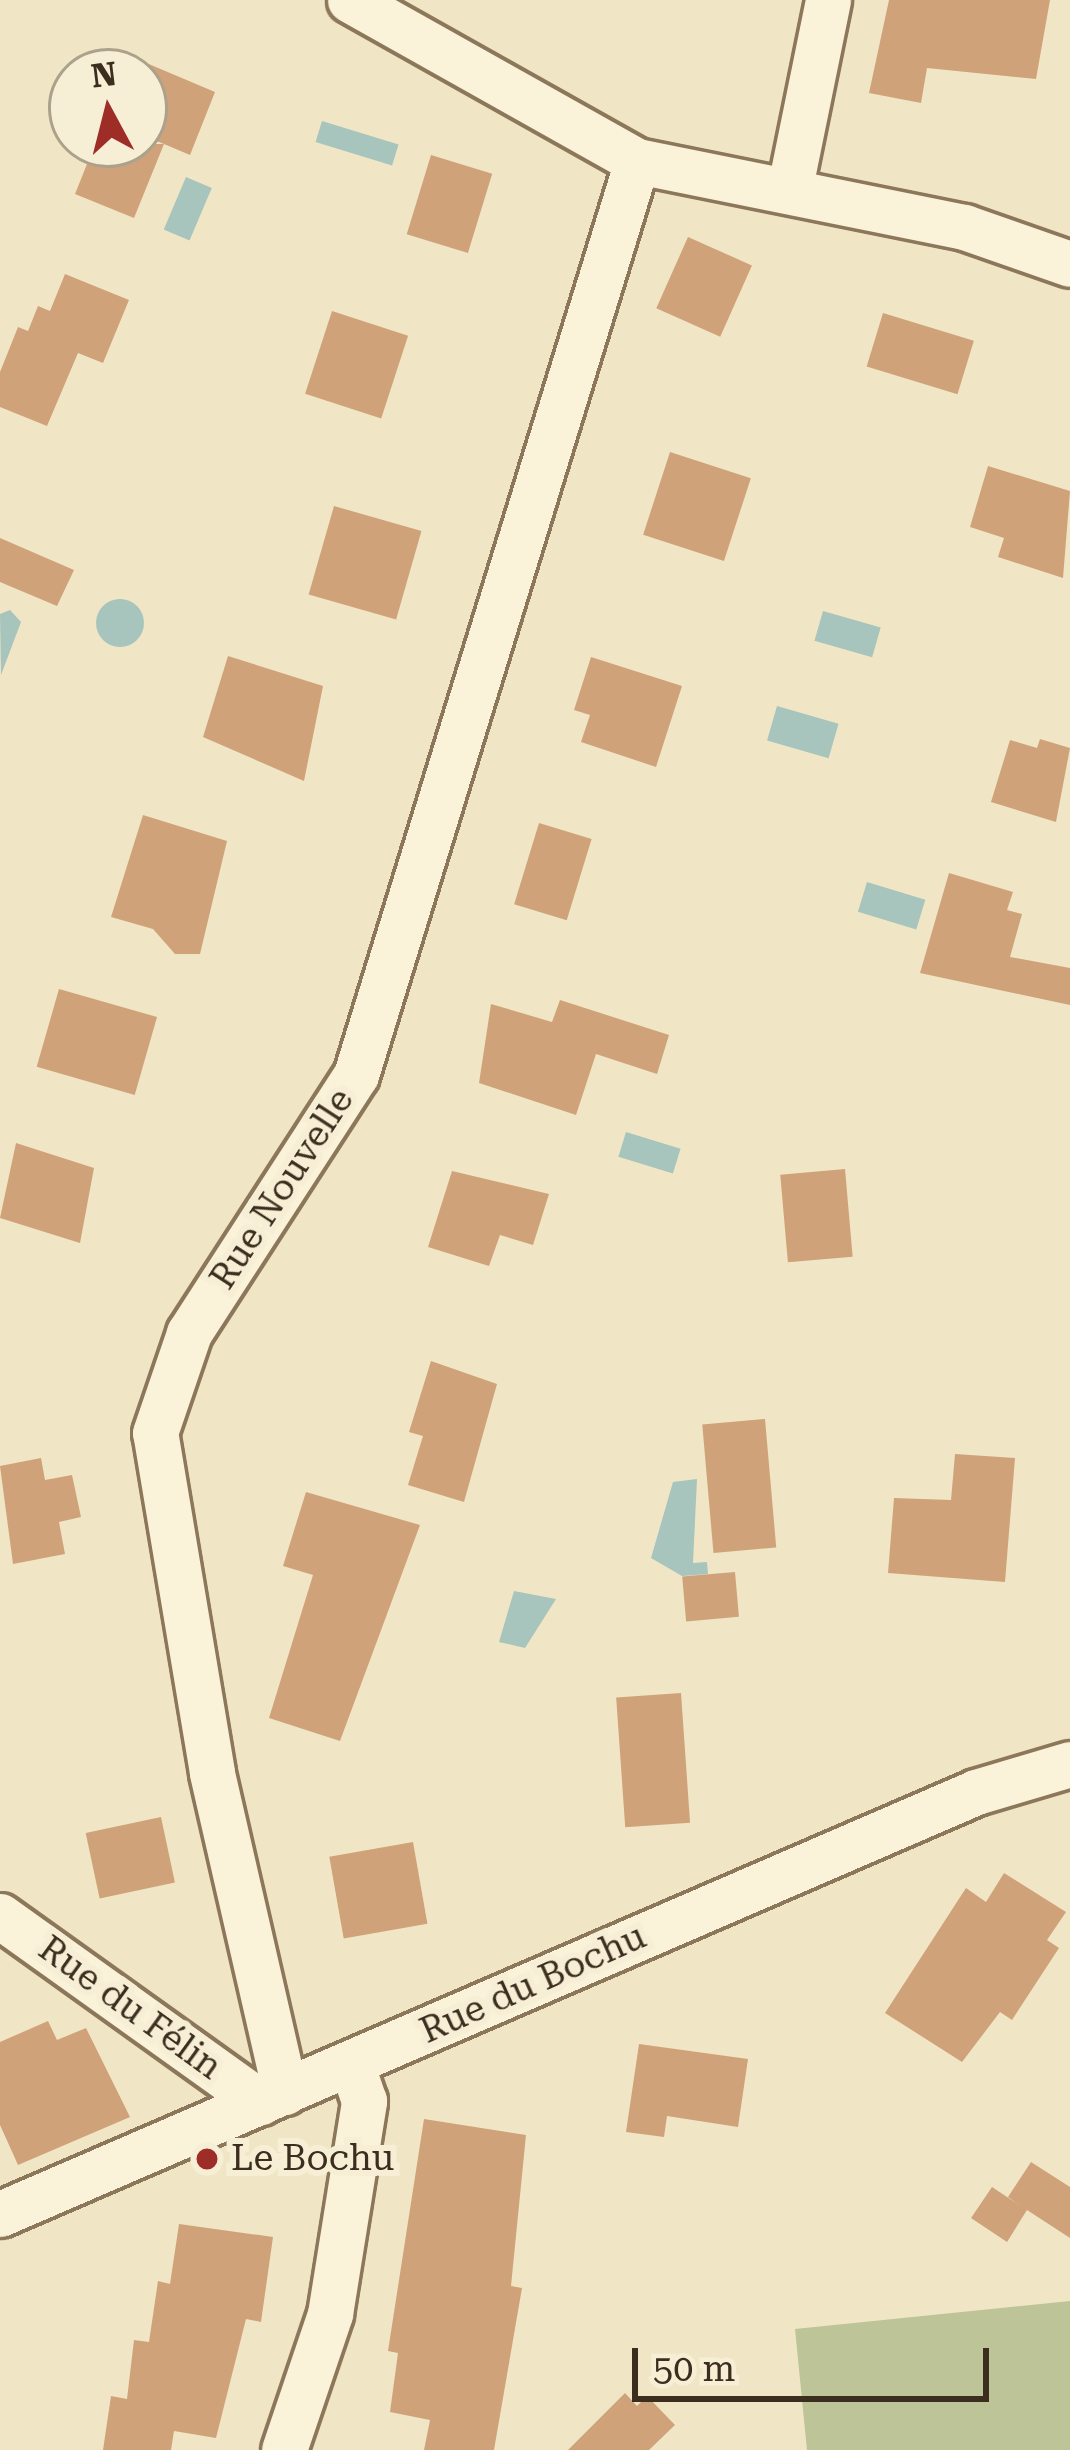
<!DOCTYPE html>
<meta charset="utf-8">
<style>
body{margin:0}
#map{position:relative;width:1070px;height:2450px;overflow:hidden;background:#f0e6c5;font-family:"Roboto Serif",serif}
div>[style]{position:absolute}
.cemetery>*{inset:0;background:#bcc498}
.water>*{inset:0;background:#a7c4bd;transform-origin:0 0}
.round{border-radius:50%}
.building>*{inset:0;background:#d0a27a;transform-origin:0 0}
.roads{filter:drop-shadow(3px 0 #8d775a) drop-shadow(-3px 0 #8d775a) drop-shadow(0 3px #8d775a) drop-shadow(0 -3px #8d775a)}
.minor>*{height:45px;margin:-22.5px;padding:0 22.5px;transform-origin:22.5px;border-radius:22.5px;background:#faf2d9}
.dots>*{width:33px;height:33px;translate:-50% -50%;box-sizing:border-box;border:6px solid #f7efd5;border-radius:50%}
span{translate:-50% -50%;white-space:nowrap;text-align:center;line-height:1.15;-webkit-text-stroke:12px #f7efd5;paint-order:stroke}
.street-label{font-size:36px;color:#3c2e1f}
.poi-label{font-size:36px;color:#3c2e1f}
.left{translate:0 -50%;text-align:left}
.north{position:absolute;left:48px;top:48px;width:120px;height:120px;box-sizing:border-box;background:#f7efd5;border:3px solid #aca28c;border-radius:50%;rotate:353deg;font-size:33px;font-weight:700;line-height:48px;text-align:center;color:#3c2e1f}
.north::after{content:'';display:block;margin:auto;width:42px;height:54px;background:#9e2c27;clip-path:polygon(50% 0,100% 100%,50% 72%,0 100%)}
.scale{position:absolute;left:632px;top:2348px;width:357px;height:54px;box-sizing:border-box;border:6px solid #3c2e1f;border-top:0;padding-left:15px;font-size:36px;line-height:42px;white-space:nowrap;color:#3c2e1f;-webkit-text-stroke:9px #f7efd5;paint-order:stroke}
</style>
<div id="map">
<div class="cemetery">
<div style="clip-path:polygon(1070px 2301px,1070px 2450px,807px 2450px,795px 2329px)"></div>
</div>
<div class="water">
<div style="left:322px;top:121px;width:80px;height:22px;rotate:17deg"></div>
<div style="left:186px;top:177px;width:28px;height:57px;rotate:23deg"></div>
<div class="round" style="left:96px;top:599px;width:48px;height:48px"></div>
<div style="clip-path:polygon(10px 610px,21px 622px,1px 675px,0 614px)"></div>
<div style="left:823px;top:611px;width:60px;height:31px;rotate:16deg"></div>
<div style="left:777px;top:706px;width:64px;height:36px;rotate:16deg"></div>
<div style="left:867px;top:882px;width:61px;height:31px;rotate:17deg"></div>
<div style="left:626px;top:1132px;width:57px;height:26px;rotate:17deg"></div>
<div style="clip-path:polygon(697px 1479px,693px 1563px,707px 1562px,708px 1574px,682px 1576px,651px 1558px,673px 1482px)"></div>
<div style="clip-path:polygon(514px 1591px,556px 1599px,525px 1648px,499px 1642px)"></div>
</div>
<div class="building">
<div style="clip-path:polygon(889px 0,1050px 0,1036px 79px,927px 68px,921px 103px,869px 93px)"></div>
<div style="clip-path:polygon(144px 62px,215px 92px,190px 155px,164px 144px,134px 218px,75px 194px,95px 144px,164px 144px,144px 136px)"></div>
<div style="left:431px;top:155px;width:64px;height:83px;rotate:17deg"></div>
<div style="left:688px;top:237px;width:70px;height:78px;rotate:24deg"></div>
<div style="clip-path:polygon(65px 274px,129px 300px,103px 363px,78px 353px,47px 426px,0 407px,0 372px,18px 327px,28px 331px,38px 306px,50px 311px)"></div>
<div style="left:332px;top:311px;width:80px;height:87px;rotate:18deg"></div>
<div style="left:883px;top:313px;width:95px;height:56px;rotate:17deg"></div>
<div style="left:670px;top:452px;width:85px;height:87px;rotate:18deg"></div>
<div style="clip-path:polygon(988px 466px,1070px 491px,1063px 578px,998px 557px,1004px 538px,970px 527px)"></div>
<div style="left:334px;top:506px;width:91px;height:92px;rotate:16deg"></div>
<div style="clip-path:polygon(0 538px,74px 570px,57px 606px,0 582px)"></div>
<div style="clip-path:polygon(228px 656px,323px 686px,304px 781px,203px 737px)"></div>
<div style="clip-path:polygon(591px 657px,682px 686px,656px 767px,581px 742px,590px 715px,574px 710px)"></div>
<div style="clip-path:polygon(1040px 739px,1070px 748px,1056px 822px,991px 802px,1010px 740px,1037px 748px)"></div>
<div style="clip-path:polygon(143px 815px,227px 841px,200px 954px,175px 954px,153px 929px,111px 917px)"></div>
<div style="left:539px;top:823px;width:55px;height:85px;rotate:17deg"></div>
<div style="clip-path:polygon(949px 873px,1013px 892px,1007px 910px,1022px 914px,1010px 957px,1070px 968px,1070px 1005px,920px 973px)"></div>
<div style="left:59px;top:989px;width:102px;height:81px;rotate:16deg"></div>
<div style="clip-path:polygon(560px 1000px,669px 1035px,657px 1074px,596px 1054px,576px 1115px,479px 1083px,491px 1004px,552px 1022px)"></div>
<div style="clip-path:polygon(16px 1143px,94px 1168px,80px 1243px,0 1218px)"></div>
<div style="left:845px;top:1169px;width:88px;height:65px;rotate:85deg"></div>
<div style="clip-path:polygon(452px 1171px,549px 1194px,533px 1245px,500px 1235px,489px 1266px,428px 1247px)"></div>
<div style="clip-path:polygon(431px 1361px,497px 1384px,464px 1502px,408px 1485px,423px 1436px,409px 1432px)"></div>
<div style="left:765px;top:1419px;width:129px;height:63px;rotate:85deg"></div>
<div style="clip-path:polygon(955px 1454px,1015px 1458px,1005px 1582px,888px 1573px,894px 1498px,951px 1500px)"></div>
<div style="clip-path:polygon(41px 1458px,45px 1480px,72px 1475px,81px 1517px,59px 1522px,65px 1554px,13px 1564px,0 1466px)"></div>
<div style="clip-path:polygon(306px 1492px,420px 1525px,340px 1741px,269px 1718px,313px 1575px,283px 1566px)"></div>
<div style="left:735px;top:1572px;width:45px;height:53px;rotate:85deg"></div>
<div style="left:681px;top:1693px;width:130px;height:65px;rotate:86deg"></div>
<div style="left:161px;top:1817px;width:67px;height:77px;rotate:78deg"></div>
<div style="left:413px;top:1842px;width:83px;height:85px;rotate:80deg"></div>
<div style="clip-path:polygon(1004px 1873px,1066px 1912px,1047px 1940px,1059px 1948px,1012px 2020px,1000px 2012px,962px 2062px,885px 2013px,966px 1888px,986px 1902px)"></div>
<div style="clip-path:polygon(48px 2021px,57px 2040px,86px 2028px,130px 2117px,18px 2165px,0 2125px,0 2042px)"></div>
<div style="clip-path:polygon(639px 2044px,748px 2059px,738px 2127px,667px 2116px,664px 2137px,626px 2132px)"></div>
<div style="clip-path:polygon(424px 2119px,526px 2135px,511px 2286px,522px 2288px,494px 2450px,424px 2450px,430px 2420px,390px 2412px,398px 2353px,388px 2351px)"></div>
<div style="clip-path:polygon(1031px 2162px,1070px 2187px,1070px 2238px,1027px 2210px,1007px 2242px,971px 2218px,992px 2187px,1022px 2207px,1008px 2197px)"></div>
<div style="clip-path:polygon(179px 2224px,273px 2237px,261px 2322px,246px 2319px,216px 2438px,174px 2431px,171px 2450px,103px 2450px,111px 2396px,127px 2399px,134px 2340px,149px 2342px,158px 2281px,170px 2284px)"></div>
<div style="clip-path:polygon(625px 2393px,637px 2406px,647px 2396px,675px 2425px,649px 2450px,568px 2450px)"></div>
</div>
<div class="roads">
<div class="minor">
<div style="left:350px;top:0;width:329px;rotate:29.3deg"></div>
<div style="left:637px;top:161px;width:334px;rotate:11.4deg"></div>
<div style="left:964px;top:227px;width:112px;rotate:19.2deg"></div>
<div style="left:790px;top:187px;width:191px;rotate:-78.5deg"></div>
<div style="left:0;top:1916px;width:320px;rotate:35.6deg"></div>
<div style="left:285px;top:2092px;width:328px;rotate:-102.9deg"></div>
<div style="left:212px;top:1772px;width:344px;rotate:-99.5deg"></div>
<div style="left:155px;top:1433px;width:106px;rotate:-71.2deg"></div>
<div style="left:189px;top:1333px;width:307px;rotate:-57.1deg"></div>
<div style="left:356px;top:1075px;width:956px;rotate:-72.91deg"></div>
<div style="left:0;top:2214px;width:1063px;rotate:-23.38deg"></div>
<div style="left:976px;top:1792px;width:98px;rotate:-16.6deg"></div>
<div style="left:284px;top:2450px;width:144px;rotate:-71.3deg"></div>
<div style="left:330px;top:2314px;width:216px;rotate:-80.9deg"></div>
<div style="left:364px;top:2101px;width:39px;rotate:-109deg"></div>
</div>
</div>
<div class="dots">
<div style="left:207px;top:2159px;background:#9e2c27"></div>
</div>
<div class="street-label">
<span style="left:282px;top:1189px;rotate:-57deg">Rue Nouvelle</span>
<span style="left:533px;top:1984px;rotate:-24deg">Rue du Bochu</span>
<span style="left:130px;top:2008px;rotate:36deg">Rue du Félin</span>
</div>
<div class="poi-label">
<span class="left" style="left:231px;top:2159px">Le Bochu</span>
</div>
<div class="north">N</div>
<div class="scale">50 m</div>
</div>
